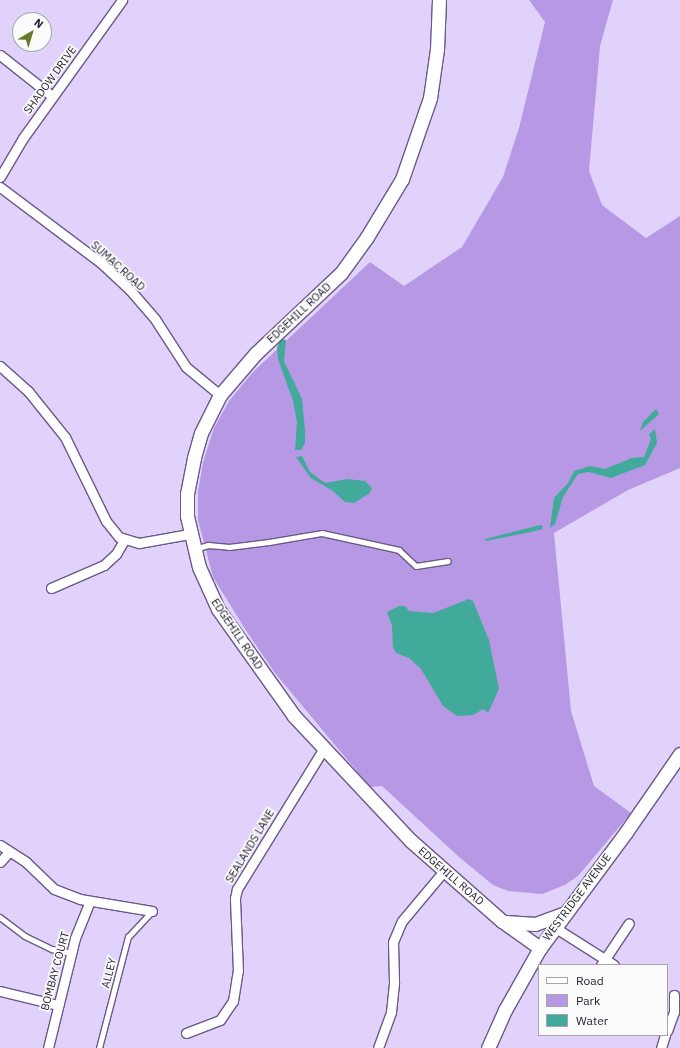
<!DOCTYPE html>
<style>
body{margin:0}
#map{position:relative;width:680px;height:1048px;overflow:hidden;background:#e1d2fc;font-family:"IBM Plex Sans",sans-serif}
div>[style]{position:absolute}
.green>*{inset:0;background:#b698e4}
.water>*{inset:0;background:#42aa9b}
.roads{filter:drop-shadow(1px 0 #6b5987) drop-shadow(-1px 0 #6b5987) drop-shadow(0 1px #6b5987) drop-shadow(0 -1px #6b5987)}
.lane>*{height:4.5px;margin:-2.25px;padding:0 2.25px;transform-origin:2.25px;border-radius:2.25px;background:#fff}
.street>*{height:9px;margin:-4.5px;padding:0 4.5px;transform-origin:4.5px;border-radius:4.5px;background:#fff}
.secondary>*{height:13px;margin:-6.5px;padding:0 6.5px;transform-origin:6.5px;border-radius:6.5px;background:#fff}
span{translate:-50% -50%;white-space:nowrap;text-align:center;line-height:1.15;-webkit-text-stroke:3.5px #fbfbfb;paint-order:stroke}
.street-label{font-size:11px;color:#272033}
.legend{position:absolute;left:538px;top:964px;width:130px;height:72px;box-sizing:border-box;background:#fbfbfb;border:1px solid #a6a3ab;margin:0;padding:5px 7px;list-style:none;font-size:12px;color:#272033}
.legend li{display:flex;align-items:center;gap:8px;height:20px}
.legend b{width:20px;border:1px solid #a6a3ab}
.north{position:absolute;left:12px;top:12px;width:40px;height:40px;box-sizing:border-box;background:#fbfbfb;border:1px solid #a6a3ab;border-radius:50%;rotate:38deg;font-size:11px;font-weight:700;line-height:16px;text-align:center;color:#272033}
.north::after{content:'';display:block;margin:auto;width:14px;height:18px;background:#657928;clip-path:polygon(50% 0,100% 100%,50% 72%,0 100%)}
</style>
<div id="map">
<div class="green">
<div style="clip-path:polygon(529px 0,613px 0,600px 46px,589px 171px,602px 205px,646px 238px,680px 216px,680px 468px,628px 490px,554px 533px,571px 711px,594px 786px,631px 813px,578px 876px,565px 885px,542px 894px,508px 891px,493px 885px,459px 857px,382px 786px,370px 787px,275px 673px,245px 629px,213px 577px,198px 520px,198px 492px,203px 462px,214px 428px,229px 401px,252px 373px,370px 262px,404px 286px,462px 247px,503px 177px,519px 128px,545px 22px)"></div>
</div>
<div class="water">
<div style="clip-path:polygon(281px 339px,286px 340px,284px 361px,302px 399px,305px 430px,305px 443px,301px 450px,295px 450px,297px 422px,293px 401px,278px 359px,277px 347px)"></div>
<div style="clip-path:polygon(656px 409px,659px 414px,640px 431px,643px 422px)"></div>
<div style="clip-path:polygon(655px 429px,657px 443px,645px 465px,611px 478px,589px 472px,578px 474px,563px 497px,555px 524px,550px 528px,554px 498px,568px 483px,574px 471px,590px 466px,605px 469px,632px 458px,644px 457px,651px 439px,649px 434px)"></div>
<div style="clip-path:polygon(302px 456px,310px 472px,325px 483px,347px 479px,365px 481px,372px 488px,370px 493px,354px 503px,345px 502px,333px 491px,311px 478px,296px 457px)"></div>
<div style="clip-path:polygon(540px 525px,543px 526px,542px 529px,531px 532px,486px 541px,485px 539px)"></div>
<div style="clip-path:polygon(469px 599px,473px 601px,489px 640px,499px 689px,488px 713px,483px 709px,473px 715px,457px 716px,443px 706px,421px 669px,409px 658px,396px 653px,393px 647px,392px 626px,387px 612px,399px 606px,405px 606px,409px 611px,433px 613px)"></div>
</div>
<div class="roads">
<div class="lane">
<div style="left:195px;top:549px;width:14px;rotate:-17deg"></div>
<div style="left:208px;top:545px;width:21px;rotate:5deg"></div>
<div style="left:229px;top:547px;width:40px;rotate:-7.1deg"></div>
<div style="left:269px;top:542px;width:54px;rotate:-9.6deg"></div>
<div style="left:322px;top:533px;width:79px;rotate:12.4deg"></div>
<div style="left:399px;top:550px;width:23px;rotate:43deg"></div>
<div style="left:416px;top:566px;width:32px;rotate:-9deg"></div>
<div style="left:0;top:917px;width:31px;rotate:37deg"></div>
<div style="left:25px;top:936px;width:30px;rotate:26deg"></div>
<div style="left:52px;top:949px;width:19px;rotate:12deg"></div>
<div style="left:99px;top:1048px;width:115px;rotate:-75.4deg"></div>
<div style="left:128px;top:937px;width:35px;rotate:-47deg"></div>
</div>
<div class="street">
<div style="left:0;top:55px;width:66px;rotate:38.3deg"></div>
<div style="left:0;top:177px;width:45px;rotate:-59.5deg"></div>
<div style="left:23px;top:138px;width:170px;rotate:-54.3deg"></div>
<div style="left:0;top:187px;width:125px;rotate:36.9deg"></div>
<div style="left:100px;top:262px;width:41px;rotate:43deg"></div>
<div style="left:130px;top:290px;width:38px;rotate:49deg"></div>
<div style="left:155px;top:319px;width:57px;rotate:57.1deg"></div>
<div style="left:186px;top:367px;width:44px;rotate:39.5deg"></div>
<div style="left:0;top:366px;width:38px;rotate:42deg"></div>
<div style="left:28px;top:391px;width:59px;rotate:51.2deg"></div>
<div style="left:65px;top:437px;width:93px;rotate:64deg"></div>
<div style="left:106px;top:521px;width:21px;rotate:51deg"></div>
<div style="left:119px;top:537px;width:21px;rotate:17deg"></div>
<div style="left:139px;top:543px;width:51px;rotate:-10.2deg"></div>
<div style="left:51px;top:588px;width:58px;rotate:-23.5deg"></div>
<div style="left:104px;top:565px;width:16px;rotate:-43deg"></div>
<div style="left:116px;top:554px;width:16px;rotate:-60deg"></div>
<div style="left:0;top:845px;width:31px;rotate:33deg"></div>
<div style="left:26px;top:862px;width:39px;rotate:44deg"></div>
<div style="left:54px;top:889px;width:28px;rotate:21deg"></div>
<div style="left:80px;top:899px;width:73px;rotate:9.5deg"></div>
<div style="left:0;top:862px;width:13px;rotate:-48deg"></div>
<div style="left:554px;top:927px;width:71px;rotate:32.3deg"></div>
<div style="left:601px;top:965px;width:50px;rotate:-56.3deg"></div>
<div style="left:0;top:991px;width:60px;rotate:13.6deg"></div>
<div style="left:667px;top:1031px;width:20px;rotate:-70deg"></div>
<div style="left:674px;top:1012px;width:17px;rotate:-90deg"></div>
<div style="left:186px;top:1033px;width:36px;rotate:-21deg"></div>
<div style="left:220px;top:1020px;width:23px;rotate:-56deg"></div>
<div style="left:233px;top:1001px;width:30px;rotate:-81deg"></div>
<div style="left:238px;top:971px;width:73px;rotate:-92.4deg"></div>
<div style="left:235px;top:898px;width:9px;rotate:-77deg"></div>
<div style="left:237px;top:889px;width:163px;rotate:-58.3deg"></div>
<div style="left:48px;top:1048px;width:113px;rotate:-76.2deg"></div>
<div style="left:75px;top:938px;width:40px;rotate:-68deg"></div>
<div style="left:378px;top:1048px;width:38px;rotate:-70deg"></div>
<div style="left:391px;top:1012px;width:30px;rotate:-84deg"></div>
<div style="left:394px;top:982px;width:40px;rotate:-91.4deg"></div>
<div style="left:393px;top:942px;width:23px;rotate:-67deg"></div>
<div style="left:402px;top:921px;width:65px;rotate:-50deg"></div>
<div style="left:661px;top:1048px;width:14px;rotate:-73deg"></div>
</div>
<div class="secondary">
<div style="left:439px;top:0;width:49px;rotate:92.3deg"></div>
<div style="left:437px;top:49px;width:49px;rotate:98.1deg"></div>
<div style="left:430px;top:98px;width:86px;rotate:109.1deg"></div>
<div style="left:402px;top:179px;width:68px;rotate:121.1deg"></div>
<div style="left:367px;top:237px;width:44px;rotate:125.8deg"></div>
<div style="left:341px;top:273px;width:117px;rotate:136.7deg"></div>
<div style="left:256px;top:353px;width:55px;rotate:130.6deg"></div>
<div style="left:220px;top:395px;width:42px;rotate:116.6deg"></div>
<div style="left:201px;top:433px;width:26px;rotate:106deg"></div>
<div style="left:194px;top:458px;width:36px;rotate:101deg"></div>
<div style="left:187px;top:493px;width:23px;rotate:90deg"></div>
<div style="left:187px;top:516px;width:52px;rotate:76.8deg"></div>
<div style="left:199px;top:567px;width:46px;rotate:65.7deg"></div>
<div style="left:218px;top:609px;width:131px;rotate:54.6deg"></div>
<div style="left:294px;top:716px;width:170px;rotate:46.9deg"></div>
<div style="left:410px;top:840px;width:123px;rotate:41.4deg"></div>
<div style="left:502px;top:921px;width:47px;rotate:35.4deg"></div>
<div style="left:506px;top:922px;width:29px;rotate:4deg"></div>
<div style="left:535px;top:924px;width:29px;rotate:-20deg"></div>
<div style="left:488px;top:1048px;width:42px;rotate:-65.9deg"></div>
<div style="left:505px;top:1010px;width:71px;rotate:-60.6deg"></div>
<div style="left:540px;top:948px;width:144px;rotate:-53.4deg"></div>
<div style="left:626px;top:832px;width:95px;rotate:-55.3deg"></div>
</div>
</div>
<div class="street-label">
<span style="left:50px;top:80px;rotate:-54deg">SHADOW DRIVE</span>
<span style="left:118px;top:266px;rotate:42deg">SUMAC ROAD</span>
<span style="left:299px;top:313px;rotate:-43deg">EDGEHILL ROAD</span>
<span style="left:237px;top:634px;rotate:56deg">EDGEHILL ROAD</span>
<span style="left:250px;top:846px;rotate:-59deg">SEALANDS LANE</span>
<span style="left:451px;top:876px;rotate:41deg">EDGEHILL ROAD</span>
<span style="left:577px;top:897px;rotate:-53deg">WESTRIDGE AVENUE</span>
<span style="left:55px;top:971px;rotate:-75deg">BOMBAY COURT</span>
<span style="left:109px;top:973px;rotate:-76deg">ALLEY</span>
</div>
<ul class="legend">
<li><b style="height:5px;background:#fff"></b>Road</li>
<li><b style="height:11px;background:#b698e4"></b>Park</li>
<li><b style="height:11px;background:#42aa9b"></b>Water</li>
</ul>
<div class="north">N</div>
</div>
